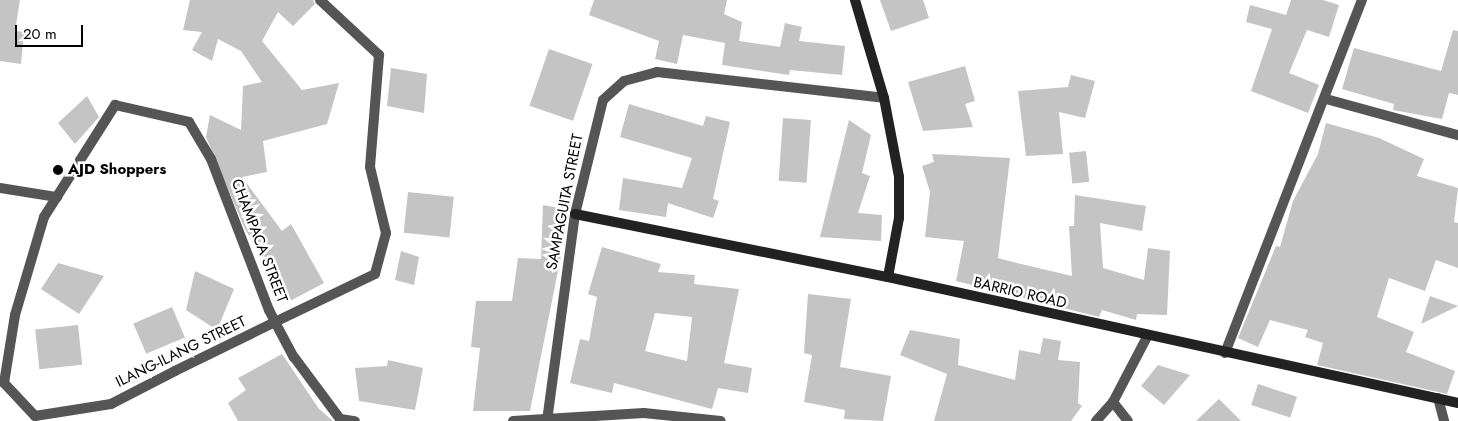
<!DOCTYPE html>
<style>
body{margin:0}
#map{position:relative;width:1458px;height:421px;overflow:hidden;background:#fff;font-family:Jost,sans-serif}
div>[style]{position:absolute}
.building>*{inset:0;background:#c4c4c4;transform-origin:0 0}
.street>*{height:10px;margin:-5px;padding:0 5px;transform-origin:5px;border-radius:5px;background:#555}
.secondary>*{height:10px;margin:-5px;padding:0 5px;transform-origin:5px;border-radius:5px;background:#222}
.dots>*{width:14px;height:14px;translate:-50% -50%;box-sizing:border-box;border:2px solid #fff;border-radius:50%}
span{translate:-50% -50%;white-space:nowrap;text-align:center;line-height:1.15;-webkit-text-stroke:5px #fff;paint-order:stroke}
.poi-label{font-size:15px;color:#000;font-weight:700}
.left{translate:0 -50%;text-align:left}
.street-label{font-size:15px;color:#000}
.scale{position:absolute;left:15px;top:25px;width:68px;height:22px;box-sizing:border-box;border:2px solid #000;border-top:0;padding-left:6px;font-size:15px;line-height:18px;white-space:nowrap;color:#000;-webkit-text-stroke:4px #fff;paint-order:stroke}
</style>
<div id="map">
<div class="building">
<div style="clip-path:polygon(0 0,20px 0,15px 31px,24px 32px,21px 64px,0 61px)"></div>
<div style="clip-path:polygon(190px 0,313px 0,315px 4px,293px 26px,278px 12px,262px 41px,302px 90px,339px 83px,327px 124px,263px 141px,267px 172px,242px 177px,282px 231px,291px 224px,324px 283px,290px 301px,245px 229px,206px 137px,210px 115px,241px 130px,243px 86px,262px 82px,241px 51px,218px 39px,212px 61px,192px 50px,202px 32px,183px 30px)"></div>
<div style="clip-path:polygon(594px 0,727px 0,724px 14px,742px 22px,739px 41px,780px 47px,785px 23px,802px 27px,799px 41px,845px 46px,842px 75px,790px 70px,789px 75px,722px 65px,725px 43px,683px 35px,677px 64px,655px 59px,659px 41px,589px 15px)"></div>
<div style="clip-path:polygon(880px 0,923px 0,929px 18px,891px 31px)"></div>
<div style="clip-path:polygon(1291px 0,1323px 0,1339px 5px,1329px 37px,1307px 30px,1289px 73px,1319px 85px,1308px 113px,1251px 91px,1272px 29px,1246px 22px,1250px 5px,1286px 15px)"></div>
<div style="clip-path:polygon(1453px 30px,1458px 31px,1458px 95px,1449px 93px,1442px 119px,1393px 110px,1394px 104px,1342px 89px,1354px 48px,1441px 71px)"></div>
<div style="left:549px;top:49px;width:46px;height:60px;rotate:19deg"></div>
<div style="clip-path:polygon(965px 66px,975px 101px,965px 104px,973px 127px,923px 131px,908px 82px)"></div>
<div style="clip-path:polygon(391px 68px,427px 74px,424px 113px,387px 106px)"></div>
<div style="clip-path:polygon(1071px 75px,1095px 81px,1085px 118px,1059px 112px,1063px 154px,1026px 156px,1018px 91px,1068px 87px)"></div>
<div style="clip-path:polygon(87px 96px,99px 117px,75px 144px,58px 123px)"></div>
<div style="clip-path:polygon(629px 104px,703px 126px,706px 116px,730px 122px,713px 199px,719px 201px,713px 218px,668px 203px,666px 217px,619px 210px,623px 178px,682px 188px,692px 158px,620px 137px)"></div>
<div style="left:783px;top:118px;width:28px;height:63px;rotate:4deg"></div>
<div style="clip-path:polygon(849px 120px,871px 135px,862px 173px,870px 176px,858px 213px,882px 215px,881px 241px,820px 237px)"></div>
<div style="clip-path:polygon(1326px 123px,1379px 138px,1424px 159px,1417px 176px,1458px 188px,1454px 222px,1458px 223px,1458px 268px,1436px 260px,1425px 291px,1389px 278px,1377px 317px,1414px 332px,1406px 352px,1455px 371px,1447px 394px,1317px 365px,1323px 343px,1305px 337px,1308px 330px,1270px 320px,1258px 347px,1238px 338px,1276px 246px,1280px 247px,1293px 201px,1318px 154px)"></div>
<div style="left:1086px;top:151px;width:31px;height:17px;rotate:84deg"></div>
<div style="clip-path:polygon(932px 154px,1010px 158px,998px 258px,1009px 261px,1072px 276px,1069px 226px,1074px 226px,1075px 195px,1146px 206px,1142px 231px,1100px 223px,1103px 268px,1144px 280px,1148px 248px,1170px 251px,1167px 315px,1137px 314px,1136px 320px,1102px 310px,1099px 317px,956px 281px,964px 241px,925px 237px,930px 192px,922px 166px,934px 162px)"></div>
<div style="left:408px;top:192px;width:46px;height:41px;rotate:6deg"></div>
<div style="clip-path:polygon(543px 205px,565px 209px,562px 251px,530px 411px,473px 411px,480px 348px,471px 347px,476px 301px,512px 301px,518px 258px,541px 259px)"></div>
<div style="clip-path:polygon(evenodd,602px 247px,661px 264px,658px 272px,695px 275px,694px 284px,739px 289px,724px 363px,752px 368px,748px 393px,718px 388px,712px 409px,614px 383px,612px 393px,570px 383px,580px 339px,589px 341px,597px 297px,588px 294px,602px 247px,655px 313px,692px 317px,687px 361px,645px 351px,655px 313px)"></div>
<div style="clip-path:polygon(401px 251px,419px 257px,414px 285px,395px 280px)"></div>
<div style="clip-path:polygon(58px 263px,104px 276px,79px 314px,41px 289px)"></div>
<div style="clip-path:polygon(195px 271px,234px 289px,217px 330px,186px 310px)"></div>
<div style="clip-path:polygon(808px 294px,851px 299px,840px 367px,891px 376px,883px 421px,844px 419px,845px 410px,804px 402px,812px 355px,804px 353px)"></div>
<div style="clip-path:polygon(1430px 296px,1458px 306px,1421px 324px)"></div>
<div style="left:172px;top:307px;width:33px;height:42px;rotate:67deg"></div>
<div style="left:78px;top:325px;width:40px;height:43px;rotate:84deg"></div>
<div style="clip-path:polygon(910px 330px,960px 339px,958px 365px,1015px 380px,1019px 350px,1040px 354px,1043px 338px,1061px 341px,1058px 360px,1080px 362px,1078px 403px,1082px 406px,1071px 421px,934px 421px,947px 374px,900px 355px)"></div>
<div style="clip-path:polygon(282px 354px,319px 409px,333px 421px,238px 421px,228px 403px,246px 390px,238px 378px)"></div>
<div style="clip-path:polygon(388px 360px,423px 368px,415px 410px,359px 401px,355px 368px,387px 366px)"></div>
<div style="clip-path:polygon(1158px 365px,1190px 375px,1164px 405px,1141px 386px)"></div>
<div style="left:1258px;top:384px;width:41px;height:22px;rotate:18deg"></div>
<div style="clip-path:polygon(1219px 399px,1241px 421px,1196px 421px)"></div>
</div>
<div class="street">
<div style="left:320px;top:0;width:81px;rotate:43deg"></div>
<div style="left:379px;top:55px;width:112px;rotate:94.6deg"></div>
<div style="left:370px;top:167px;width:68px;rotate:76.4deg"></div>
<div style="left:386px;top:233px;width:42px;rotate:105deg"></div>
<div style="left:375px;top:274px;width:111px;rotate:154.4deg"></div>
<div style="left:275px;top:322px;width:111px;rotate:153.9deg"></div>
<div style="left:175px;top:371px;width:72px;rotate:152.7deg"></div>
<div style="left:111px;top:404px;width:77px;rotate:171deg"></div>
<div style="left:35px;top:416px;width:45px;rotate:-133.2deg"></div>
<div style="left:4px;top:383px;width:69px;rotate:-80.8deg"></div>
<div style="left:15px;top:315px;width:102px;rotate:-73.5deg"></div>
<div style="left:44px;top:217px;width:133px;rotate:-57.6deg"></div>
<div style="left:115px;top:105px;width:76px;rotate:12.9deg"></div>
<div style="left:189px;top:122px;width:43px;rotate:59.3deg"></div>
<div style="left:211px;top:159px;width:162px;rotate:69deg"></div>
<div style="left:269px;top:310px;width:13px;rotate:63deg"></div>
<div style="left:275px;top:322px;width:40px;rotate:62deg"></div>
<div style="left:294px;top:357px;width:77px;rotate:53.4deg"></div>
<div style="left:340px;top:419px;width:15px;rotate:8deg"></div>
<div style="left:1326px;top:99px;width:137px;rotate:15.3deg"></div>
<div style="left:0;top:188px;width:58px;rotate:9deg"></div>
<div style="left:1225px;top:353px;width:379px;rotate:-68.8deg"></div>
<div style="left:1438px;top:398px;width:24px;rotate:75deg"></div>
<div style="left:1113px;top:402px;width:24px;rotate:52deg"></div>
<div style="left:513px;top:421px;width:131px;rotate:-3.5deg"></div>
<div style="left:644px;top:413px;width:77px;rotate:5.9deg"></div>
<div style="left:547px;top:421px;width:209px;rotate:-82.3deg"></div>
<div style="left:575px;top:214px;width:117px;rotate:-76.2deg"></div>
<div style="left:603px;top:100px;width:28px;rotate:-42deg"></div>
<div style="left:624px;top:81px;width:34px;rotate:-15deg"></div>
<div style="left:657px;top:72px;width:228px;rotate:6.5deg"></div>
<div style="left:1096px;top:421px;width:25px;rotate:-48deg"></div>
<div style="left:1113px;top:402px;width:73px;rotate:-62.4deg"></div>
</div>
<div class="secondary">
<div style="left:855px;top:0;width:102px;rotate:73.5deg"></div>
<div style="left:884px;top:98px;width:80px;rotate:79.2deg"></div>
<div style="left:899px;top:177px;width:41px;rotate:90deg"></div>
<div style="left:899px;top:218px;width:60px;rotate:100.6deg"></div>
<div style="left:575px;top:214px;width:319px;rotate:11.4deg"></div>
<div style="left:888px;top:277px;width:584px;rotate:12.46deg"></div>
</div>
<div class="dots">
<div style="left:58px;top:170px;background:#000"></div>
</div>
<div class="poi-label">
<span class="left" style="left:68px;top:170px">AJD Shoppers</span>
</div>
<div class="street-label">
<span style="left:565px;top:202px;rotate:-79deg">SAMPAGUITA STREET</span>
<span style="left:259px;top:241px;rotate:69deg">CHAMPACA STREET</span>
<span style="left:1020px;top:293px;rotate:13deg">BARRIO ROAD</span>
<span style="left:181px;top:352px;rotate:-26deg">ILANG-ILANG STREET</span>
</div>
<div class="scale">20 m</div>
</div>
